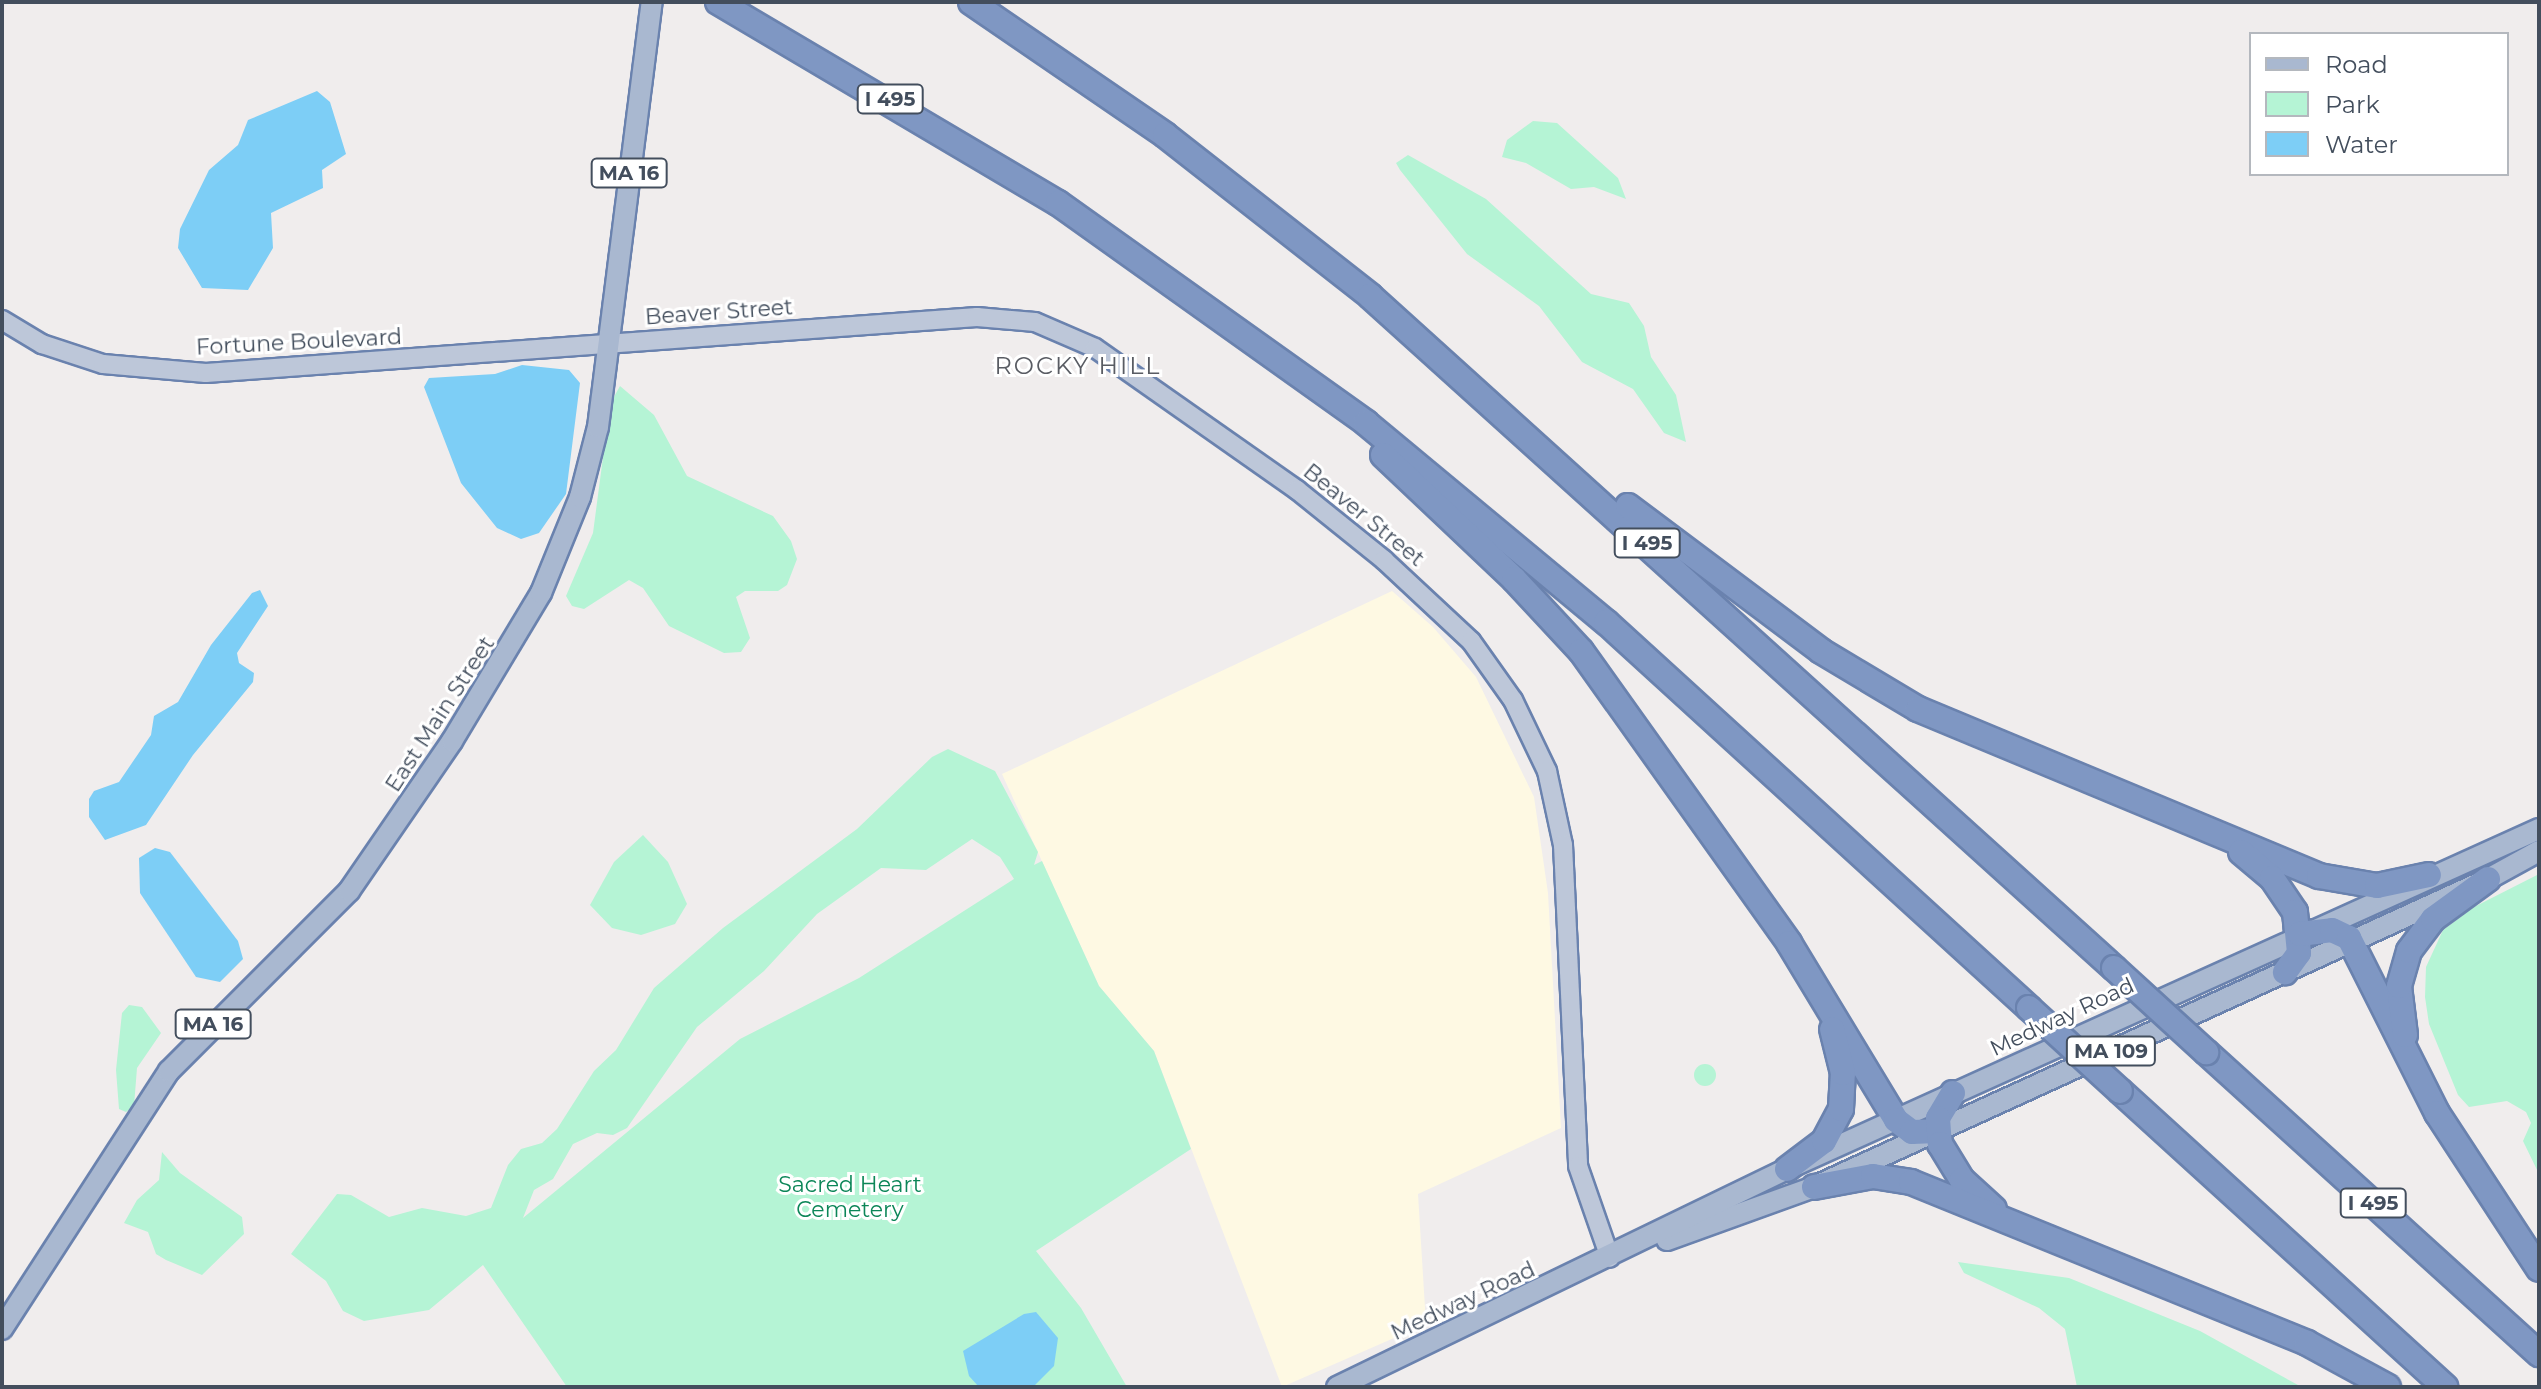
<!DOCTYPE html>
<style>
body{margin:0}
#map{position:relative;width:2541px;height:1389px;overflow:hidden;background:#f0eded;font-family:Montserrat,sans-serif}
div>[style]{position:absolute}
.commercial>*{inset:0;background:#fef9e3}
.green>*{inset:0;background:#b5f4d5}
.round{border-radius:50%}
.water>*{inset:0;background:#7dcef6}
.roads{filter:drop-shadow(2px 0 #6a82ae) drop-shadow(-2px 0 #6a82ae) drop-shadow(0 2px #6a82ae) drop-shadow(0 -2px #6a82ae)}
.secondary>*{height:18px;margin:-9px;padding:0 9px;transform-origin:9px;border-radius:9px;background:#bdc7d9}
.primary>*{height:20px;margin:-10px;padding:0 10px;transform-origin:10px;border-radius:10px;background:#a9b8d0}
.motorway>*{height:24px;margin:-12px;padding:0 12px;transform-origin:12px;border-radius:12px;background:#7f97c3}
.bridges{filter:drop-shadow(2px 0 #6a82ae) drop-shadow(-2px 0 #6a82ae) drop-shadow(0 2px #6a82ae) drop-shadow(0 -2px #6a82ae)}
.motorway-bridge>*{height:24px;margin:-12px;padding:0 12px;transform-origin:12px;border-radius:12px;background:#7f97c3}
span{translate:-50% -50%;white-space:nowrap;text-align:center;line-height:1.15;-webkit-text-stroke:6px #fff;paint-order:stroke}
.shield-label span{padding:2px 6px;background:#fff;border:2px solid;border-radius:6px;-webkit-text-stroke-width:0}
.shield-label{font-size:20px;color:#434e5d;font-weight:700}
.street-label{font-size:22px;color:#434e5d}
.park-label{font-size:22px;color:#0c8658}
.neighbourhood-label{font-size:24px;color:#595c63;letter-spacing:2px}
.frame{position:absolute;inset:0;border:4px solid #434e5d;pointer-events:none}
.legend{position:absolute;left:2249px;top:32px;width:260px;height:144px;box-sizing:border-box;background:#fff;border:2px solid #b4b8be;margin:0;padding:10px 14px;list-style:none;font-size:24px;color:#434e5d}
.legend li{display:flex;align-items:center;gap:16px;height:40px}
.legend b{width:40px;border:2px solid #b4b8be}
</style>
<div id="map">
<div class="commercial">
<div style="clip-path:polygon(1392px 591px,1433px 627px,1476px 677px,1534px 797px,1548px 893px,1561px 1128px,1418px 1194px,1426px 1324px,1282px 1387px,1154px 1051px,1099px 986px,1002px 774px)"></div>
</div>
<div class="green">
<div style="clip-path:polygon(1533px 121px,1557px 123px,1618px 178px,1626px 199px,1594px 187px,1571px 189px,1526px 163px,1502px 157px,1507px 140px)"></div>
<div style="clip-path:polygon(1408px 155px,1486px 199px,1591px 294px,1629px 303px,1644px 326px,1651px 357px,1676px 395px,1686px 442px,1664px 433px,1633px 389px,1582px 362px,1539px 306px,1467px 254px,1400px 170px,1396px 163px)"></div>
<div style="clip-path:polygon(620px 386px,654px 415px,687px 476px,773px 516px,791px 541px,797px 559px,787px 585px,778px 591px,745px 591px,736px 597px,750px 638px,741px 652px,724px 653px,669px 626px,643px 588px,629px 580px,584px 609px,572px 606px,566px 596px,593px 533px,610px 404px)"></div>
<div style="clip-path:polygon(evenodd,948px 749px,995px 771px,1038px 852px,1034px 865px,1042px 861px,1099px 986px,1154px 1051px,1191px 1149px,1036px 1251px,1081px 1308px,1127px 1387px,567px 1387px,483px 1265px,429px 1310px,364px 1321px,343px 1311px,326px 1281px,291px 1254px,337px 1194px,351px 1195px,389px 1217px,422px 1208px,466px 1216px,491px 1208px,508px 1165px,521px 1149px,542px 1143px,557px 1129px,594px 1071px,616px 1050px,654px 988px,723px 928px,857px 829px,932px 757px,948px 749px,972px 839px,1000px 857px,1014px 879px,859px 978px,740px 1039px,523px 1218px,534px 1190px,553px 1179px,573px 1144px,597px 1133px,613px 1135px,627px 1128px,697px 1027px,764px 971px,817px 914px,881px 868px,926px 870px,972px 839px)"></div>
<div style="clip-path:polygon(643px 835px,668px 862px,687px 904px,675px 924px,641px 935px,612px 928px,590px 905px,614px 862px)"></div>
<div style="clip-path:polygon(2539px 874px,2539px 1174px,2523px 1141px,2531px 1123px,2526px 1112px,2507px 1101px,2469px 1107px,2458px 1095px,2429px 1024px,2425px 997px,2426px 967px,2443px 930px,2474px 907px)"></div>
<div style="clip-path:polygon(129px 1005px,142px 1007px,161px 1033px,137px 1068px,134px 1106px,126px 1112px,119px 1109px,116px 1070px,122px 1013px)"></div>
<div class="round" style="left:1694px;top:1064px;width:22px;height:22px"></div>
<div style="clip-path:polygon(162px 1152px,180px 1173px,242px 1217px,244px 1234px,202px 1275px,166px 1260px,156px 1254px,148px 1232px,124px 1223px,137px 1200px,159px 1180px)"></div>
<div style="clip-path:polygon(1958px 1262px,2069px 1278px,2200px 1331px,2298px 1385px,2077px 1387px,2065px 1329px,2039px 1308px,1964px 1273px)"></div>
</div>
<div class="water">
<div style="clip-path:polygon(317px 91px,330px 102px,346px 154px,322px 170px,323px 188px,271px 213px,273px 248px,248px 290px,202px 288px,178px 248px,180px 229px,209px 170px,238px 145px,248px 120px)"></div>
<div style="clip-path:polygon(522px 365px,569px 370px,580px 383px,566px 494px,539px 533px,521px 539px,497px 528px,461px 483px,424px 387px,429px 378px,495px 374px)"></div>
<div style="clip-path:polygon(260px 590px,268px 606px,237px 653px,239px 663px,254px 673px,253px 682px,193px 755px,146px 825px,105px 840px,89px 817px,89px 799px,94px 791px,119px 782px,151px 735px,154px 716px,178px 702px,211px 645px,252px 593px)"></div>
<div style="clip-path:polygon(155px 848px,170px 852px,238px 941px,243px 959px,220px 982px,196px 977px,140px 893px,139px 858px)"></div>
<div style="clip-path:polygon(1036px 1312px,1058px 1338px,1054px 1366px,1033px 1387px,979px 1387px,969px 1376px,963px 1351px,1024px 1314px)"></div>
</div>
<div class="roads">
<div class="secondary">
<div style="left:2px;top:320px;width:47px;rotate:31deg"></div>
<div style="left:42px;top:344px;width:64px;rotate:18.2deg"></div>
<div style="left:103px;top:364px;width:103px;rotate:5deg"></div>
<div style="left:206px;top:373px;width:773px;rotate:-4.15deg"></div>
<div style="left:977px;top:317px;width:58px;rotate:4.9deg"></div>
<div style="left:1035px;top:322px;width:65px;rotate:23.4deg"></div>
<div style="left:1095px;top:348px;width:247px;rotate:35.1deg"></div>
<div style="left:1297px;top:490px;width:112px;rotate:38.8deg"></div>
<div style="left:1384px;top:560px;width:119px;rotate:43deg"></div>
<div style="left:1471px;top:641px;width:72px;rotate:54.6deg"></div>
<div style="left:1513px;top:700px;width:79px;rotate:64.4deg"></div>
<div style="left:1547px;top:771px;width:76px;rotate:77.8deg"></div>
<div style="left:1563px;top:845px;width:321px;rotate:87.3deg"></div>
<div style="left:1578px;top:1166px;width:97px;rotate:70.8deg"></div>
</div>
<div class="primary">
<div style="left:1667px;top:1240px;width:156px;rotate:-19.8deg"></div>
<div style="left:1814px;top:1187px;width:741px;rotate:-24.56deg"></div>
<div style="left:2488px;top:879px;width:58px;rotate:-28.8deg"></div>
<div style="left:2px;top:1329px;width:307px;rotate:-57.1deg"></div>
<div style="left:169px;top:1071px;width:255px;rotate:-45deg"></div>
<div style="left:349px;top:891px;width:182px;rotate:-55.5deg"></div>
<div style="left:452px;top:741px;width:173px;rotate:-59deg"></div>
<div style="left:541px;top:593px;width:104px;rotate:-67.9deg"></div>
<div style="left:580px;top:497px;width:72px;rotate:-75.6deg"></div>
<div style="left:598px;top:427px;width:428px;rotate:-82.8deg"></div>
<div style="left:1337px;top:1387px;width:500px;rotate:-25.85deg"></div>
<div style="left:1787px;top:1169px;width:825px;rotate:-24.33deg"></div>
</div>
<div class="motorway">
<div style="left:718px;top:2px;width:395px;rotate:30.6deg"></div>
<div style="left:1058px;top:203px;width:379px;rotate:35.5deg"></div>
<div style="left:1366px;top:423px;width:312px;rotate:39.7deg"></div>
<div style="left:1606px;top:622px;width:573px;rotate:42.38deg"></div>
<div style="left:971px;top:2px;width:235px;rotate:34.4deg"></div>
<div style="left:1165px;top:135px;width:261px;rotate:38.1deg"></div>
<div style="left:1370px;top:296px;width:1003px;rotate:42.09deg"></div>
<div style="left:1383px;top:455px;width:180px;rotate:43.4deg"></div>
<div style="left:1514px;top:579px;width:98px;rotate:47.1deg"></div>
<div style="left:1581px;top:651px;width:359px;rotate:54.5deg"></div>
<div style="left:1789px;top:943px;width:207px;rotate:58.8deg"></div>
<div style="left:1896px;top:1120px;width:20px;rotate:37deg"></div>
<div style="left:1912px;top:1132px;width:25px;rotate:-2deg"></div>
<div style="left:1628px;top:506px;width:241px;rotate:36.9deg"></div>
<div style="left:1821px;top:651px;width:113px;rotate:30.9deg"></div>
<div style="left:1918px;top:709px;width:434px;rotate:22.6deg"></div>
<div style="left:2319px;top:876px;width:59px;rotate:9.8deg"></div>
<div style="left:2377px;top:886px;width:53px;rotate:-11.9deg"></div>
<div style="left:2241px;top:852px;width:40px;rotate:40deg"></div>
<div style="left:2272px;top:878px;width:41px;rotate:55.9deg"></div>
<div style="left:2295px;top:912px;width:41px;rotate:84.4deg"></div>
<div style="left:2299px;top:953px;width:24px;rotate:126deg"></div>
<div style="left:2300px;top:934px;width:32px;rotate:-7deg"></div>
<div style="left:2332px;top:930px;width:19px;rotate:25deg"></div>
<div style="left:2349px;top:938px;width:196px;rotate:63.3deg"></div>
<div style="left:2437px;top:1113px;width:186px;rotate:56.8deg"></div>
<div style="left:2405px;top:1035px;width:49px;rotate:-97deg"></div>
<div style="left:2399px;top:986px;width:36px;rotate:-74deg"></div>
<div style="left:2409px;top:951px;width:40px;rotate:-53deg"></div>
<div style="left:2433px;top:919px;width:68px;rotate:-36deg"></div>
<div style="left:2206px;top:1052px;width:450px;rotate:42.2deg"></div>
<div style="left:2120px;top:1091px;width:440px;rotate:42.3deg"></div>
<div style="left:1953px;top:1093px;width:29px;rotate:121deg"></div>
<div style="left:1938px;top:1118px;width:26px;rotate:86deg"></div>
<div style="left:1940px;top:1144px;width:42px;rotate:58.6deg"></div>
<div style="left:1962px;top:1180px;width:43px;rotate:42.2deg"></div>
<div style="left:1787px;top:1169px;width:46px;rotate:-37.1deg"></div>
<div style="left:1824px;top:1141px;width:36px;rotate:-62deg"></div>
<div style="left:1841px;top:1109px;width:36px;rotate:-87deg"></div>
<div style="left:1843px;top:1073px;width:45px;rotate:-104deg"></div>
<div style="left:1814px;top:1187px;width:60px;rotate:-10.6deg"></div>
<div style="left:1873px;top:1176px;width:38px;rotate:9deg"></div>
<div style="left:1911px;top:1182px;width:427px;rotate:22.1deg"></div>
<div style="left:2307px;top:1343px;width:92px;rotate:28.5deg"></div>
</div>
</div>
<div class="bridges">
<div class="motorway-bridge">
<div style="left:2114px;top:968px;width:125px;rotate:42.4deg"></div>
<div style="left:2029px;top:1008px;width:123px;rotate:42.4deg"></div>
</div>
</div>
<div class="shield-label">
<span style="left:890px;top:99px">I 495</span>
<span style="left:629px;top:173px">MA 16</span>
<span style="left:1647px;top:543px">I 495</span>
<span style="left:213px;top:1024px">MA 16</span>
<span style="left:2111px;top:1051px">MA 109</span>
<span style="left:2373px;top:1203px">I 495</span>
</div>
<div class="street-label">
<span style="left:719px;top:312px;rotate:-4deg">Beaver Street</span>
<span style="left:299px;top:342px;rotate:-3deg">Fortune Boulevard</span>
<span style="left:1364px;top:515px;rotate:39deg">Beaver Street</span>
<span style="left:440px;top:714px;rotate:-57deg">East Main Street</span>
<span style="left:2062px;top:1017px;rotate:-25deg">Medway Road</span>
<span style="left:1463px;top:1301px;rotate:-25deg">Medway Road</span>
</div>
<div class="park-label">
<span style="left:850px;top:1197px">Sacred Heart<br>Cemetery</span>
</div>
<div class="neighbourhood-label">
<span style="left:1078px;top:366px">ROCKY HILL</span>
</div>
<div class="frame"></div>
<ul class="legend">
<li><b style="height:10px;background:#a9b8d0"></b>Road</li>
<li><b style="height:22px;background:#b5f4d5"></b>Park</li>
<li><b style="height:22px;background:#7dcef6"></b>Water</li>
</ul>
</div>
